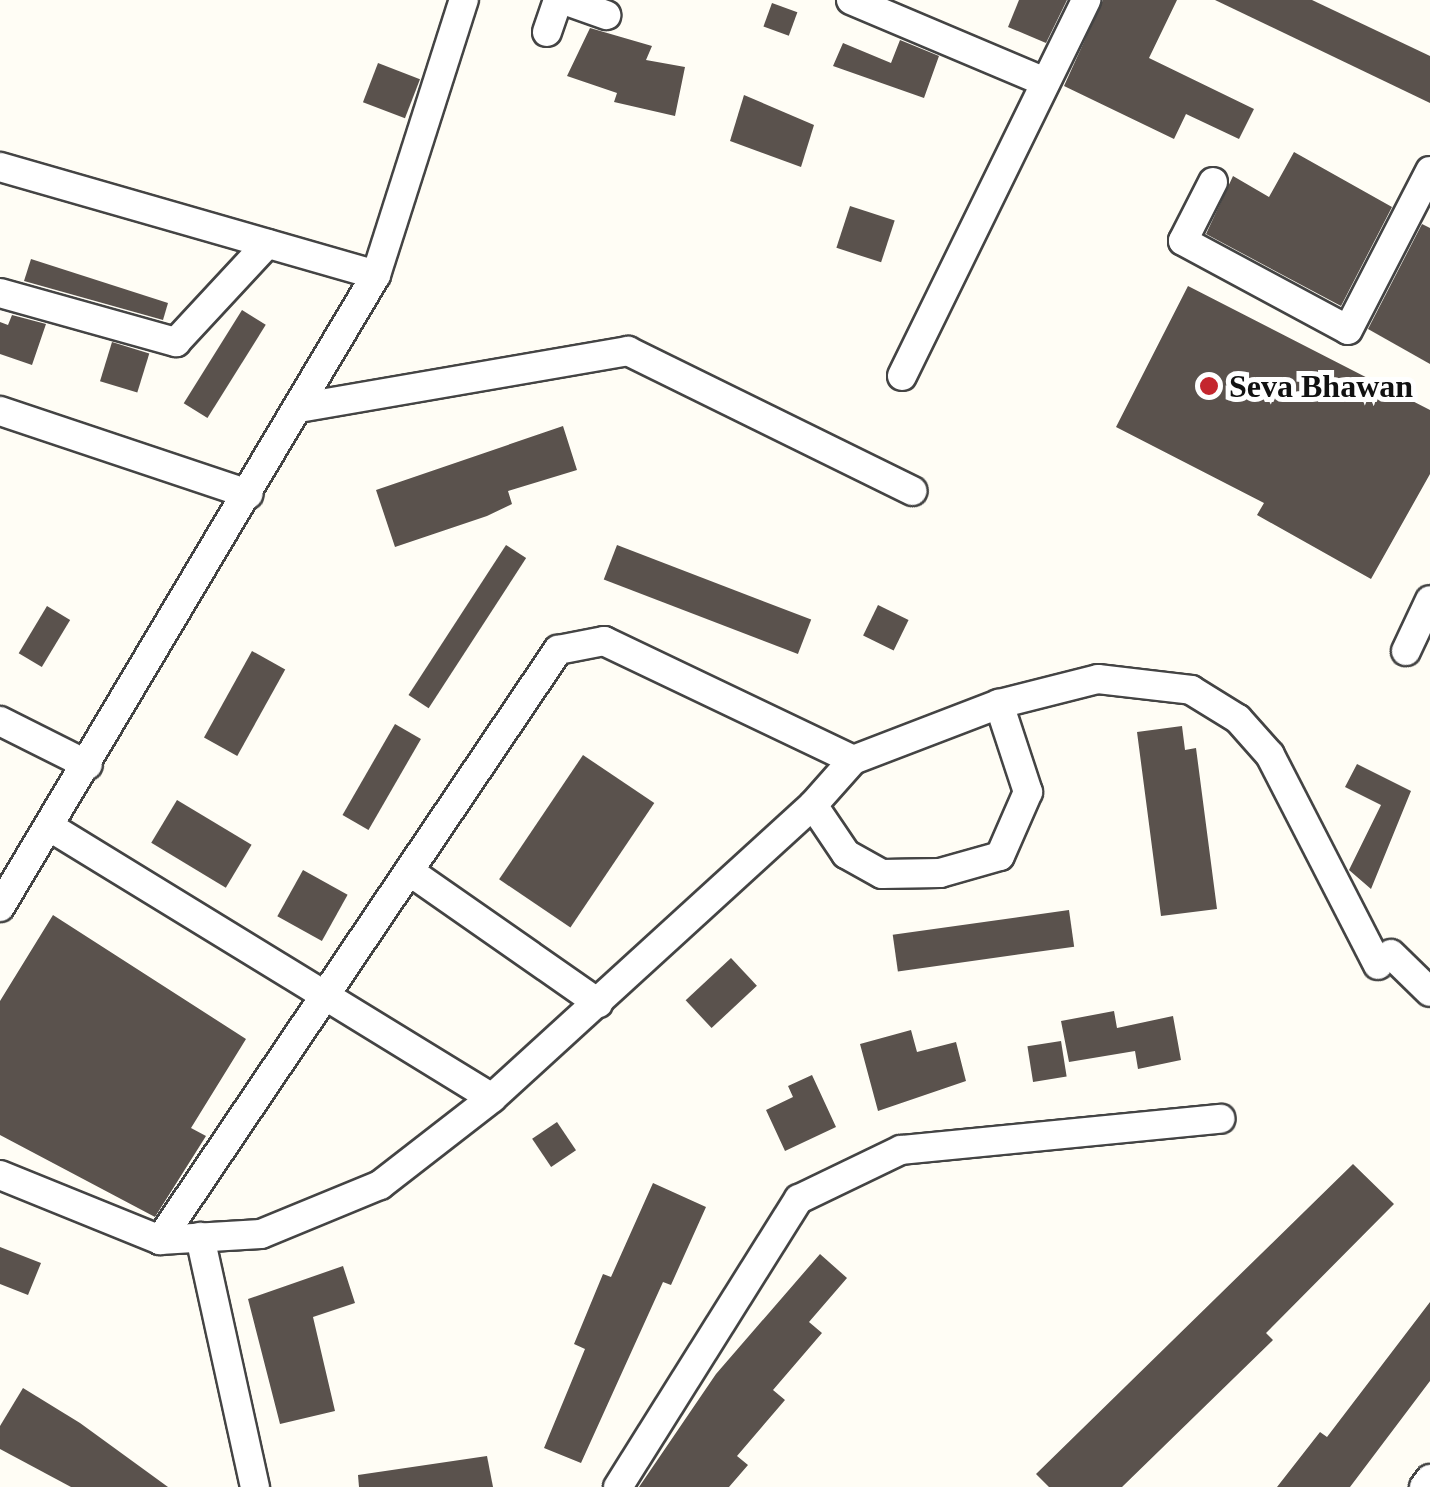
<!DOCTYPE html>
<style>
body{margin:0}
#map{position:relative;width:1430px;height:1487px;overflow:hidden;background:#fffdf5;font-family:"Times New Roman",serif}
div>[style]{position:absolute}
.building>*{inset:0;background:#5a524d;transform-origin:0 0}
.roads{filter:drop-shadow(2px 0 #444) drop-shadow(-2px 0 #444) drop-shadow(0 2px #444) drop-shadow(0 -2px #444)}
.street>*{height:28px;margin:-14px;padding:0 14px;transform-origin:14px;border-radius:14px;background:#fff}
.dots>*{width:28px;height:28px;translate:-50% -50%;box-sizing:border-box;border:5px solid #fff;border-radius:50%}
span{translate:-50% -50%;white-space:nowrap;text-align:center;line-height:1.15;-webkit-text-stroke:10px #fff;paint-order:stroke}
.poi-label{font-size:32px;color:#111;font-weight:700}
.left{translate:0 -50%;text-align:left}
</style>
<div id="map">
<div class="building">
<div style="clip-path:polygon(1019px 0,1067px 0,1046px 43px,1008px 27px)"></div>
<div style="clip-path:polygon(1103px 0,1177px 0,1149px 58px,1254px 109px,1239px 139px,1186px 114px,1174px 139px,1064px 86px)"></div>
<div style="clip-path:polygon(1215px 0,1312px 0,1430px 56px,1430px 103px)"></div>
<div style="left:772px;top:3px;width:27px;height:25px;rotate:20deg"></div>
<div style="clip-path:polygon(590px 28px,652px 46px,646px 60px,685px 67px,675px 116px,614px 102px,617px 93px,567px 76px)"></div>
<div style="clip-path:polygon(900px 40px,939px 56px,924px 98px,833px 66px,843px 43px,891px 63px)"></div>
<div style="left:378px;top:63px;width:45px;height:42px;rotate:21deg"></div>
<div style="clip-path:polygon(744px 95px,814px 125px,801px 167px,730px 141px)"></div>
<div style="clip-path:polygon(1294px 152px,1392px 207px,1341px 306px,1206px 234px,1233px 176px,1269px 197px)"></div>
<div style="left:850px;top:206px;width:47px;height:44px;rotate:18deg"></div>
<div style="clip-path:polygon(1422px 224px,1430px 228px,1430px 364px,1368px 329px)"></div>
<div style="clip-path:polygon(31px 259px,168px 303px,163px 320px,24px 281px)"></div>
<div style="clip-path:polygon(1188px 286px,1430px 410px,1430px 474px,1371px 579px,1257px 515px,1264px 503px,1116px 427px)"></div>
<div style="left:242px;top:310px;width:28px;height:110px;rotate:32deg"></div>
<div style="clip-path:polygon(12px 315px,46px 324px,32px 365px,0 354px,0 322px,8px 325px)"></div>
<div style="left:112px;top:342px;width:39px;height:41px;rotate:17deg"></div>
<div style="clip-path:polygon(563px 426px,577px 470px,508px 491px,512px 504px,487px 516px,395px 547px,376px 490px)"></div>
<div style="left:506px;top:545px;width:24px;height:179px;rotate:33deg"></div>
<div style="left:617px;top:545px;width:208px;height:37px;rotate:21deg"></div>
<div style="left:878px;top:605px;width:34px;height:34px;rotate:26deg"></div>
<div style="left:47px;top:606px;width:27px;height:55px;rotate:31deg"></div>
<div style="left:252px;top:651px;width:38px;height:99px;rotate:29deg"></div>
<div style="left:395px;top:724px;width:30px;height:105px;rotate:30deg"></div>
<div style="clip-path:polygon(1182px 726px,1185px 750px,1196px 748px,1217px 909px,1161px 916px,1137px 732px)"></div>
<div style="left:583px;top:755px;width:86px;height:150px;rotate:34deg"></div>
<div style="clip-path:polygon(1357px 764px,1411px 791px,1371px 889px,1349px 870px,1381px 805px,1345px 787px)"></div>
<div style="left:177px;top:800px;width:87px;height:50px;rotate:31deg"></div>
<div style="left:303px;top:870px;width:51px;height:53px;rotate:29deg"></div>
<div style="left:1069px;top:910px;width:37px;height:178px;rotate:82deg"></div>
<div style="clip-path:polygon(53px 915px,246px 1039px,191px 1128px,206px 1136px,155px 1217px,0 1135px,0 1001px)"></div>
<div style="left:731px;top:958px;width:38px;height:62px;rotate:47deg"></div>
<div style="clip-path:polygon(1114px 1011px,1117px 1028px,1173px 1016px,1181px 1060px,1138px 1069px,1135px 1051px,1069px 1062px,1061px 1021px)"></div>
<div style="clip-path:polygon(911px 1030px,917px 1052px,956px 1042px,966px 1081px,878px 1111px,860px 1044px)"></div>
<div style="left:1061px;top:1041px;width:36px;height:34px;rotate:81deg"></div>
<div style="clip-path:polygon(812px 1075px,836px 1127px,785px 1151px,766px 1110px,793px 1097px,788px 1086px)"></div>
<div style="left:557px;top:1122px;width:34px;height:30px;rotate:56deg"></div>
<div style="clip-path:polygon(1353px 1164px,1394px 1204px,1266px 1333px,1273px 1340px,1122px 1487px,1049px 1487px,1036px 1474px)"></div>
<div style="clip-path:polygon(653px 1183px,706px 1207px,671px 1285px,663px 1282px,581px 1463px,544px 1448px,585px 1349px,574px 1344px,603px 1274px,611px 1277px)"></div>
<div style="clip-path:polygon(0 1247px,41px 1263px,28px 1295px,0 1284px)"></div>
<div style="clip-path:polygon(820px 1254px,847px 1278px,809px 1322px,822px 1333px,773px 1390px,785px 1400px,737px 1456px,748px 1465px,729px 1487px,639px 1487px,716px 1374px)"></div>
<div style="clip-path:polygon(343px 1266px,355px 1303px,313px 1317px,335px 1411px,280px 1424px,248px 1299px)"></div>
<div style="clip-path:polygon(1430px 1302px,1430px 1381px,1350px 1487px,1277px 1487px,1320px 1432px,1327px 1437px)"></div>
<div style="clip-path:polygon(23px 1388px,80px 1423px,168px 1487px,71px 1487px,0 1449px,0 1426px)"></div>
<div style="clip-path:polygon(487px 1456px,493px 1487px,359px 1487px,358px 1475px)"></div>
</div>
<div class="roads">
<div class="street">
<div style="left:564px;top:0;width:45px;rotate:19.7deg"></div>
<div style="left:851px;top:0;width:211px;rotate:22.9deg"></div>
<div style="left:547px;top:32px;width:34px;rotate:-71deg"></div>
<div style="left:0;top:167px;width:391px;rotate:16deg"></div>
<div style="left:1213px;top:182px;width:66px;rotate:117deg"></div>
<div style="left:1183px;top:241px;width:187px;rotate:28.3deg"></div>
<div style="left:1348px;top:330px;width:179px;rotate:-62.7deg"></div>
<div style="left:0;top:293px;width:183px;rotate:15.6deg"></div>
<div style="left:176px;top:342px;width:134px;rotate:-47.1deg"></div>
<div style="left:902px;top:376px;width:419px;rotate:-63.9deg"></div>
<div style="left:304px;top:407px;width:329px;rotate:-9.8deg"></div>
<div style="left:628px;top:351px;width:317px;rotate:26.2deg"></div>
<div style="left:0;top:411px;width:262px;rotate:18.5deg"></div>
<div style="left:1406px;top:651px;width:56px;rotate:-64.8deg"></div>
<div style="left:0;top:721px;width:98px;rotate:26.6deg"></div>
<div style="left:813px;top:805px;width:59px;rotate:56deg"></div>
<div style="left:846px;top:854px;width:41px;rotate:29.1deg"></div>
<div style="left:882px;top:874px;width:58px;rotate:-1deg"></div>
<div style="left:940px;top:873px;width:62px;rotate:-15.8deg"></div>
<div style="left:1000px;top:856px;width:70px;rotate:-66.4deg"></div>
<div style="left:1028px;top:792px;width:93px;rotate:-108.2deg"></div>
<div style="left:50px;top:827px;width:518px;rotate:31.51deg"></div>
<div style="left:409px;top:871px;width:231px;rotate:34.9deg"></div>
<div style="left:0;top:907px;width:735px;rotate:-59.25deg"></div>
<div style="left:376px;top:275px;width:289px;rotate:-72.3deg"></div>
<div style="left:1391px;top:954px;width:54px;rotate:44.3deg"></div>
<div style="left:0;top:1175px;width:173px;rotate:22.1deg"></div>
<div style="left:160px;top:1240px;width:101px;rotate:-3.4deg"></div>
<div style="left:261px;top:1234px;width:129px;rotate:-22.4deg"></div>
<div style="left:380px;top:1185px;width:142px;rotate:-37.8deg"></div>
<div style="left:492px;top:1098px;width:435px;rotate:-42.4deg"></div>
<div style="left:813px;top:805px;width:60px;rotate:-48.4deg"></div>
<div style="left:853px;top:760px;width:156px;rotate:-21deg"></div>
<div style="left:999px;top:704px;width:102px;rotate:-14.2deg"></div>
<div style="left:1098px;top:679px;width:94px;rotate:6.7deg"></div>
<div style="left:1191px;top:690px;width:55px;rotate:31.7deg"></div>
<div style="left:1238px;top:719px;width:48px;rotate:48.4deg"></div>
<div style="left:1270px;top:755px;width:236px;rotate:62.8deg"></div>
<div style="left:200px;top:1237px;width:256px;rotate:77.6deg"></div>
<div style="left:160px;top:1240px;width:712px;rotate:-56deg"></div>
<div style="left:558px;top:650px;width:47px;rotate:-11.1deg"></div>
<div style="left:604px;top:641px;width:276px;rotate:25.5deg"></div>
<div style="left:618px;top:1487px;width:340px;rotate:-57.9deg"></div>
<div style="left:799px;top:1199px;width:113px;rotate:-25.7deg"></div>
<div style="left:901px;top:1150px;width:321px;rotate:-5.6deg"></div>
<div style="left:1424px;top:1487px;width:10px;rotate:-53deg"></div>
</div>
</div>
<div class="dots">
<div style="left:1209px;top:386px;background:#c4262e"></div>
</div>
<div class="poi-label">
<span class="left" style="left:1229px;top:386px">Seva Bhawan</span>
</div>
</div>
